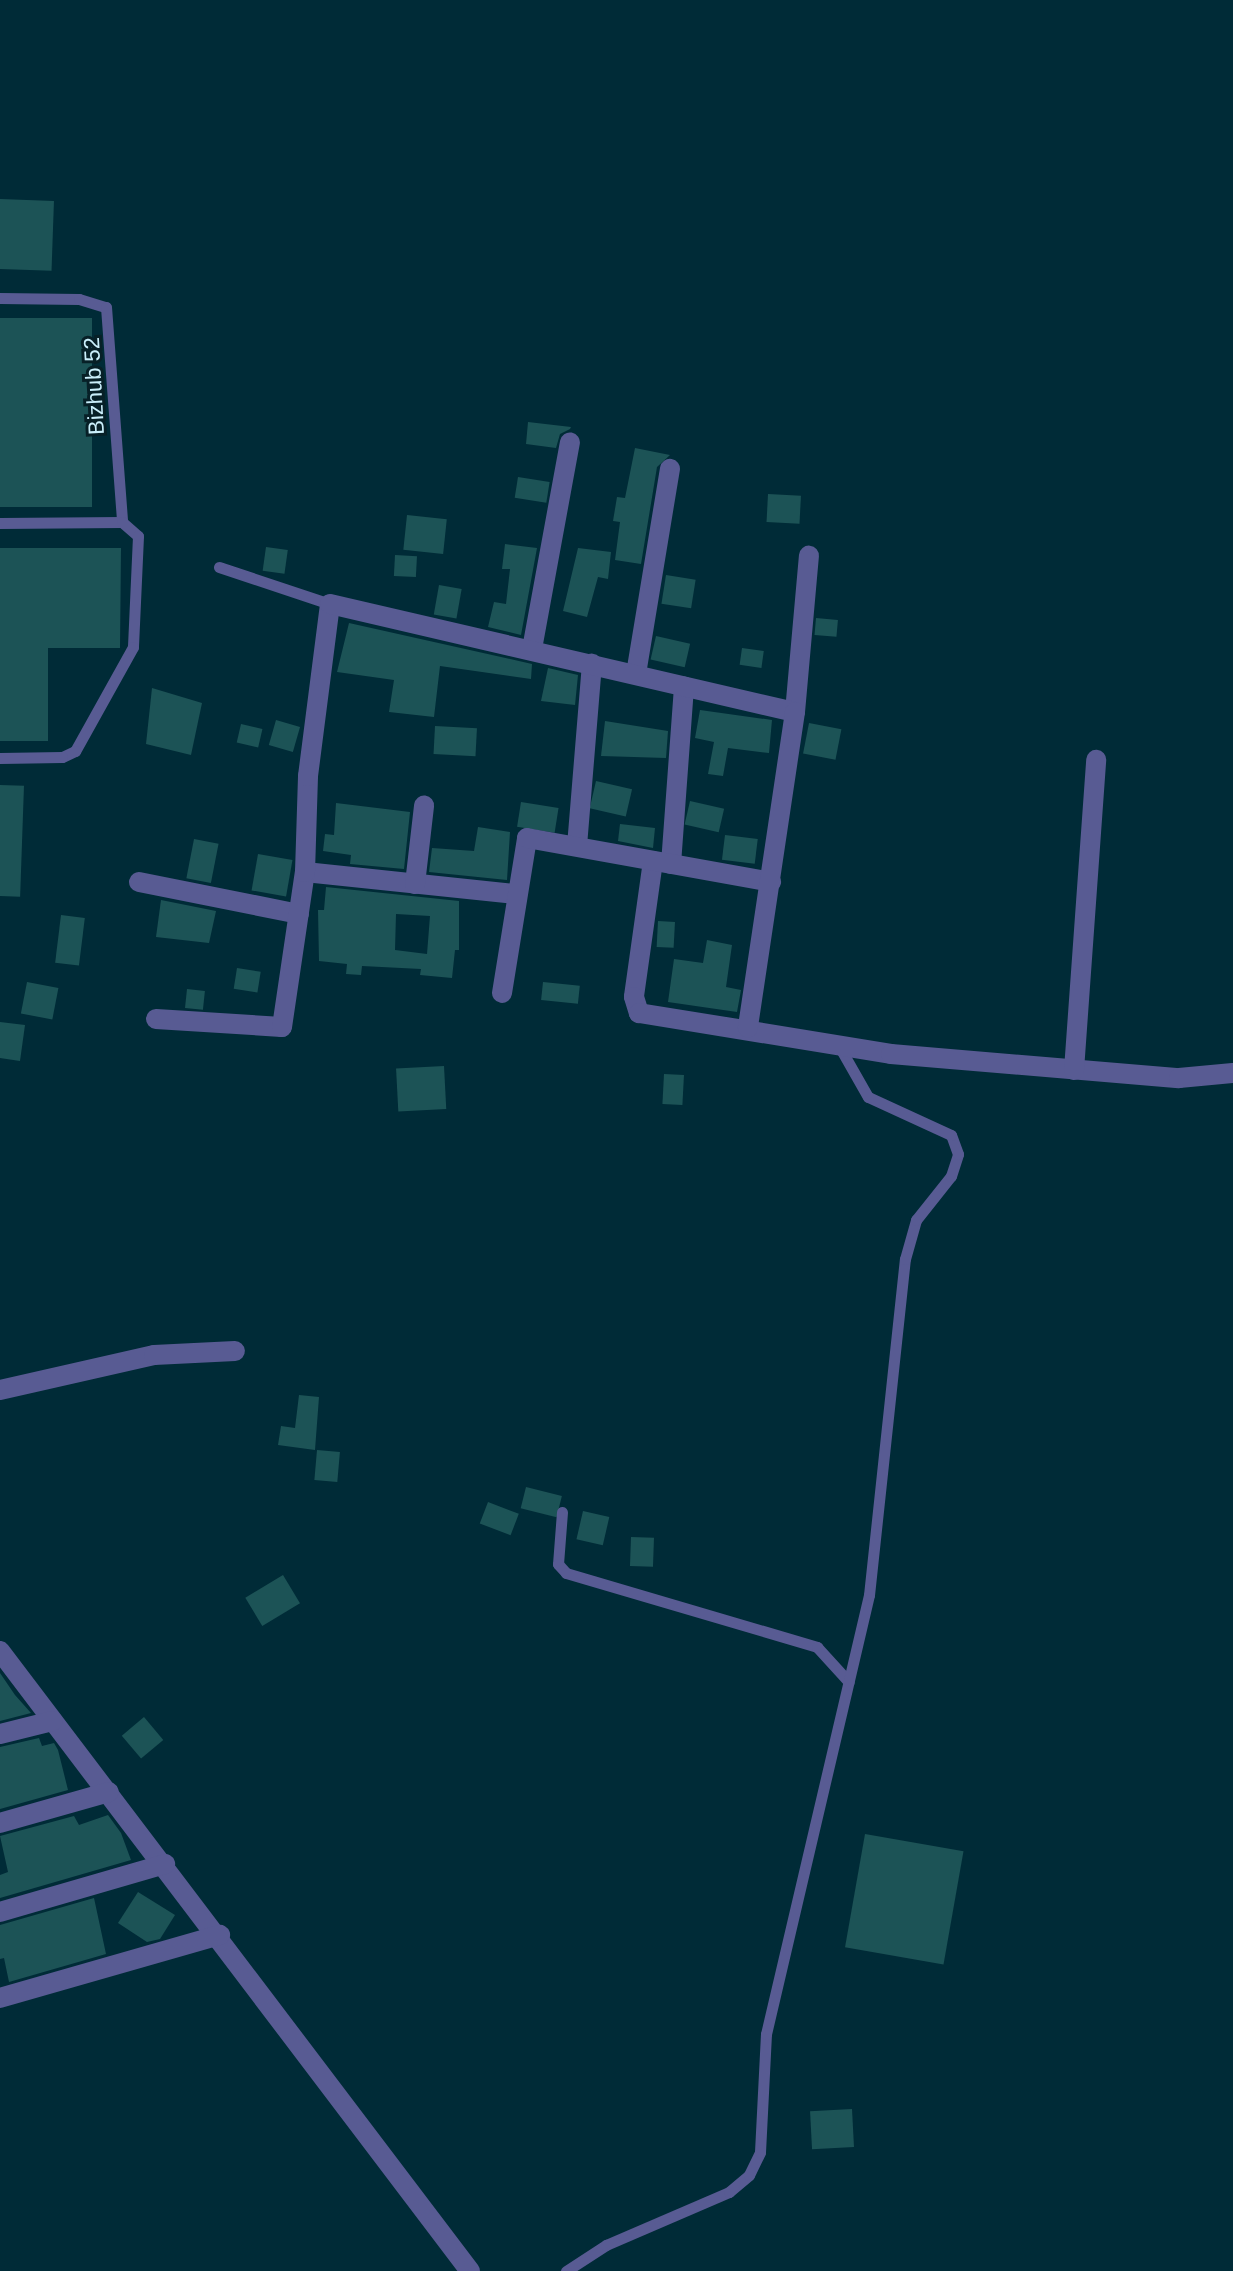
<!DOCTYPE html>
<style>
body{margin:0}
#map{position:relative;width:1233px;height:2271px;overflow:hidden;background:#002b37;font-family:Arial,sans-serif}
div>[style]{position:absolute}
.building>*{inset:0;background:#1c5356;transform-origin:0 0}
.service>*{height:11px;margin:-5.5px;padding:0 5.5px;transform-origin:5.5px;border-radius:5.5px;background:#585b93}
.minor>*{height:20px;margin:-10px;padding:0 10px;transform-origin:10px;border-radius:10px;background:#585b93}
span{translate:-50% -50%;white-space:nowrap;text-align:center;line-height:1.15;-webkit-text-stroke:6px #072027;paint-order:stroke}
.street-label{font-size:22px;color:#caeffb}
</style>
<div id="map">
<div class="building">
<div style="left:0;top:199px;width:54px;height:70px;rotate:2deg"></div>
<div style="left:0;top:318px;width:92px;height:189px"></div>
<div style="clip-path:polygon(528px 422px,571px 427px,570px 429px,560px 434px,556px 448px,526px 444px)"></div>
<div style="clip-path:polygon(635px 448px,670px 455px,657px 467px,641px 564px,615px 560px,620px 522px,613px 521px,617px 497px,625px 498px)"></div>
<div style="left:518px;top:477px;width:32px;height:21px;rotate:9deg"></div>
<div style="left:768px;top:494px;width:33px;height:28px;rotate:3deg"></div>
<div style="left:407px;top:515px;width:40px;height:35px;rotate:6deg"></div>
<div style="clip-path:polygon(505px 544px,537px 548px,521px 635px,488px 627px,494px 602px,506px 604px,510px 569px,502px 569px)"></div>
<div style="left:266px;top:547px;width:22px;height:24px;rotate:8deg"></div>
<div style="clip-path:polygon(0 548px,121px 548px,120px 648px,48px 648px,48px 741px,0 741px)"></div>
<div style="clip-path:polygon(578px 548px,611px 552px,608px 579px,598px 577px,587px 617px,563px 611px)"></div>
<div style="left:395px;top:555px;width:22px;height:21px;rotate:3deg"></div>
<div style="left:666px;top:575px;width:30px;height:29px;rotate:9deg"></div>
<div style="left:439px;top:585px;width:23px;height:30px;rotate:10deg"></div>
<div style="left:816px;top:618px;width:22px;height:17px;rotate:5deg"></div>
<div style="clip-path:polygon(349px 623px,532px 664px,531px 679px,440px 666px,434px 717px,389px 712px,394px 680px,337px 672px)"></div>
<div style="left:656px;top:636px;width:35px;height:24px;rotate:13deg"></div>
<div style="left:742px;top:648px;width:22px;height:17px;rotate:8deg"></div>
<div style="clip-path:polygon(548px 668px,578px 675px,575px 705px,541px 701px)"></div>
<div style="clip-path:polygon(152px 688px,202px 703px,191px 755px,146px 744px)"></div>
<div style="clip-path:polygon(700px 710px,772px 720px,769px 753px,728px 748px,723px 776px,708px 774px,714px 742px,695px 738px)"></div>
<div style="left:276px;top:720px;width:25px;height:26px;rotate:16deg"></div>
<div style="clip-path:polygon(605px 721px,668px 731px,666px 758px,601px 756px)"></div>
<div style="left:809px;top:723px;width:33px;height:31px;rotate:11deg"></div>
<div style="left:241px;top:724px;width:22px;height:19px;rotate:13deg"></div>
<div style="left:435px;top:726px;width:42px;height:28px;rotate:3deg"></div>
<div style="left:596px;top:781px;width:37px;height:28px;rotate:13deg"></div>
<div style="left:0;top:785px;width:24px;height:111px;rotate:2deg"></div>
<div style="left:690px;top:801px;width:35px;height:24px;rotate:13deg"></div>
<div style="left:521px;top:802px;width:38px;height:25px;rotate:9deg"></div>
<div style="clip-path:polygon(336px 803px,410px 812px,404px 869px,350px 864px,351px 855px,323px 851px,325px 834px,334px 835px)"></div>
<div style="clip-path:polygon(620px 824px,655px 828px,653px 848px,618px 841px)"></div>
<div style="clip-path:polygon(478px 827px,510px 832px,507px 880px,429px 872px,432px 848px,474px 851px)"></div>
<div style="left:725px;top:835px;width:33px;height:25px;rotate:7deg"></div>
<div style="left:194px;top:839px;width:25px;height:40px;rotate:11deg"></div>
<div style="left:258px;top:854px;width:35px;height:37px;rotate:10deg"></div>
<div style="clip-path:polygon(evenodd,326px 887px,459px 901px,459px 950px,455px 950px,452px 978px,420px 975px,421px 969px,362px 966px,361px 975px,346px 974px,347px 964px,319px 961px,318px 910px,324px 910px,326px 887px,396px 914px,430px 916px,427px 954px,395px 950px,396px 914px)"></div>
<div style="clip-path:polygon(161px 900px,216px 911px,209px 943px,156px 937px)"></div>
<div style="left:61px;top:915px;width:24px;height:48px;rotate:7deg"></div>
<div style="left:658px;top:921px;width:17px;height:26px;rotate:3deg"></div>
<div style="clip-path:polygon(707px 940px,732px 945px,726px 987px,741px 990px,737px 1012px,668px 1002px,674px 959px,703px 963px)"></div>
<div style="left:237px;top:968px;width:24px;height:21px;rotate:9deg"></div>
<div style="left:27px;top:982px;width:32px;height:32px;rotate:11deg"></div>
<div style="left:543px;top:982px;width:37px;height:18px;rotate:6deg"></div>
<div style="left:187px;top:989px;width:18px;height:19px;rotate:6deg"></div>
<div style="clip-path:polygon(0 1022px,25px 1025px,20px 1061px,0 1058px)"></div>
<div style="left:444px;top:1066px;width:43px;height:48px;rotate:87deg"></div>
<div style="left:664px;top:1074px;width:20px;height:30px;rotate:3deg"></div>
<div style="clip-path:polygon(299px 1395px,319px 1397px,315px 1450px,278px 1445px,281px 1426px,295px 1428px)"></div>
<div style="left:317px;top:1450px;width:23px;height:30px;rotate:5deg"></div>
<div style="left:526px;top:1487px;width:37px;height:22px;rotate:14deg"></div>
<div style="left:488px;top:1502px;width:33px;height:23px;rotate:21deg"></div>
<div style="left:583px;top:1511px;width:27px;height:29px;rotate:13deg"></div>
<div style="left:631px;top:1537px;width:23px;height:29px;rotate:2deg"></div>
<div style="left:283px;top:1575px;width:33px;height:44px;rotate:59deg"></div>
<div style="clip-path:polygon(0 1673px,15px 1695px,31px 1713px,0 1721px)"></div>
<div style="left:144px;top:1717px;width:30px;height:29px;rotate:50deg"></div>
<div style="clip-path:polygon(39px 1738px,42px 1746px,54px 1743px,58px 1750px,68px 1790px,0 1809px,0 1747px)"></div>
<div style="clip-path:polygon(108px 1815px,121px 1833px,131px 1860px,0 1898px,0 1875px,8px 1872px,0 1836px,74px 1816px,79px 1825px)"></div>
<div style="left:865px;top:1834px;width:100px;height:115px;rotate:10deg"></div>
<div style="clip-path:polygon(138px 1892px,175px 1915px,160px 1939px,147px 1942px,118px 1923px)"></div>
<div style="clip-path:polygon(94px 1898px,106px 1954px,9px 1982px,4px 1958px,0 1959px,0 1925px)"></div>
<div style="left:852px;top:2109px;width:38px;height:42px;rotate:87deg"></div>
</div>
<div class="service">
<div style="left:0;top:298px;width:79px;rotate:0.7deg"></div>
<div style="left:79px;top:299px;width:28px;rotate:17deg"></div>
<div style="left:106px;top:307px;width:216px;rotate:85.7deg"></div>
<div style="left:0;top:523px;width:122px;rotate:-0.5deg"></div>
<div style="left:122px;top:522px;width:21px;rotate:41deg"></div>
<div style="left:138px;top:536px;width:111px;rotate:92.6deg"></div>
<div style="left:133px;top:647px;width:119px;rotate:119.1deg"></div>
<div style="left:75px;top:751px;width:14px;rotate:155deg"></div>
<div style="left:62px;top:757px;width:62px;rotate:179.1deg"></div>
<div style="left:219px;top:567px;width:117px;rotate:18.4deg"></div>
<div style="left:562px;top:1512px;width:52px;rotate:94.4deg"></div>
<div style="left:558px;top:1564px;width:12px;rotate:48deg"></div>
<div style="left:566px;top:1573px;width:262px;rotate:16.4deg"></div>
<div style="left:817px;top:1647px;width:47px;rotate:47.6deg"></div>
<div style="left:566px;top:2271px;width:48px;rotate:-33deg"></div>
<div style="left:606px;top:2245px;width:134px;rotate:-23.3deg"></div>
<div style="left:729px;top:2192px;width:26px;rotate:-40deg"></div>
<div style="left:749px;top:2175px;width:25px;rotate:-64deg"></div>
<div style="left:760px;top:2152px;width:118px;rotate:-87.1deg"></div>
<div style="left:766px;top:2034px;width:451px;rotate:-76.8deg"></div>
<div style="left:869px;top:1595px;width:338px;rotate:-83.9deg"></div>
<div style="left:905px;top:1259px;width:41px;rotate:-74.2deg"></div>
<div style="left:916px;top:1220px;width:56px;rotate:-51.5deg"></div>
<div style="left:951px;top:1176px;width:23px;rotate:-72deg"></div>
<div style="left:958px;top:1154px;width:20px;rotate:-110deg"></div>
<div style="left:951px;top:1135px;width:91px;rotate:-155.4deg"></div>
<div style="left:868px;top:1097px;width:59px;rotate:-119.6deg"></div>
</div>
<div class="minor">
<div style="left:532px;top:649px;width:210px;rotate:-79.6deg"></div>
<div style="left:636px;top:674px;width:208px;rotate:-80.6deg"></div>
<div style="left:795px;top:712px;width:157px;rotate:-84.9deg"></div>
<div style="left:577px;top:846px;width:183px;rotate:-85.3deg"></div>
<div style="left:653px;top:861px;width:137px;rotate:98deg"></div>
<div style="left:634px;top:997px;width:17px;rotate:73deg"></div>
<div style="left:639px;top:1013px;width:255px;rotate:9.2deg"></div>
<div style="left:891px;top:1054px;width:289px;rotate:4.8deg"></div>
<div style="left:1179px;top:1078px;width:54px;rotate:-5.3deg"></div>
<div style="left:671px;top:864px;width:178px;rotate:-85.8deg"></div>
<div style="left:305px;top:872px;width:212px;rotate:6deg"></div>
<div style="left:139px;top:882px;width:163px;rotate:11.3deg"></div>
<div style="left:415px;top:884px;width:79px;rotate:-83.4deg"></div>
<div style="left:502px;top:993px;width:157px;rotate:-80.8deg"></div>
<div style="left:527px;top:838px;width:248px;rotate:10.2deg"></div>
<div style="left:156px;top:1019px;width:126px;rotate:3.6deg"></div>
<div style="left:282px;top:1027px;width:157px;rotate:-81.6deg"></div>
<div style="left:305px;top:872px;width:96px;rotate:-88.2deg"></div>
<div style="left:308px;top:776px;width:173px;rotate:-82.7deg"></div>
<div style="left:330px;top:604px;width:477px;rotate:13.1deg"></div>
<div style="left:795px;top:712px;width:319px;rotate:98.5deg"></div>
<div style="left:1074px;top:1070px;width:311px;rotate:-85.9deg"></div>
<div style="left:0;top:1390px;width:158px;rotate:-12.8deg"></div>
<div style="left:154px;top:1355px;width:81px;rotate:-2.8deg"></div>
<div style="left:0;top:1651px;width:778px;rotate:52.84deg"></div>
<div style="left:0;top:1734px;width:54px;rotate:-14deg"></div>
<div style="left:0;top:1823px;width:113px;rotate:-15.9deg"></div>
<div style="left:0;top:1912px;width:172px;rotate:-16.2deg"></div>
<div style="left:0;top:1998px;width:229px;rotate:-16deg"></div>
</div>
<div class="street-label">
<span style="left:94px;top:386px;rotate:-93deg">Bizhub 52</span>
</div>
</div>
